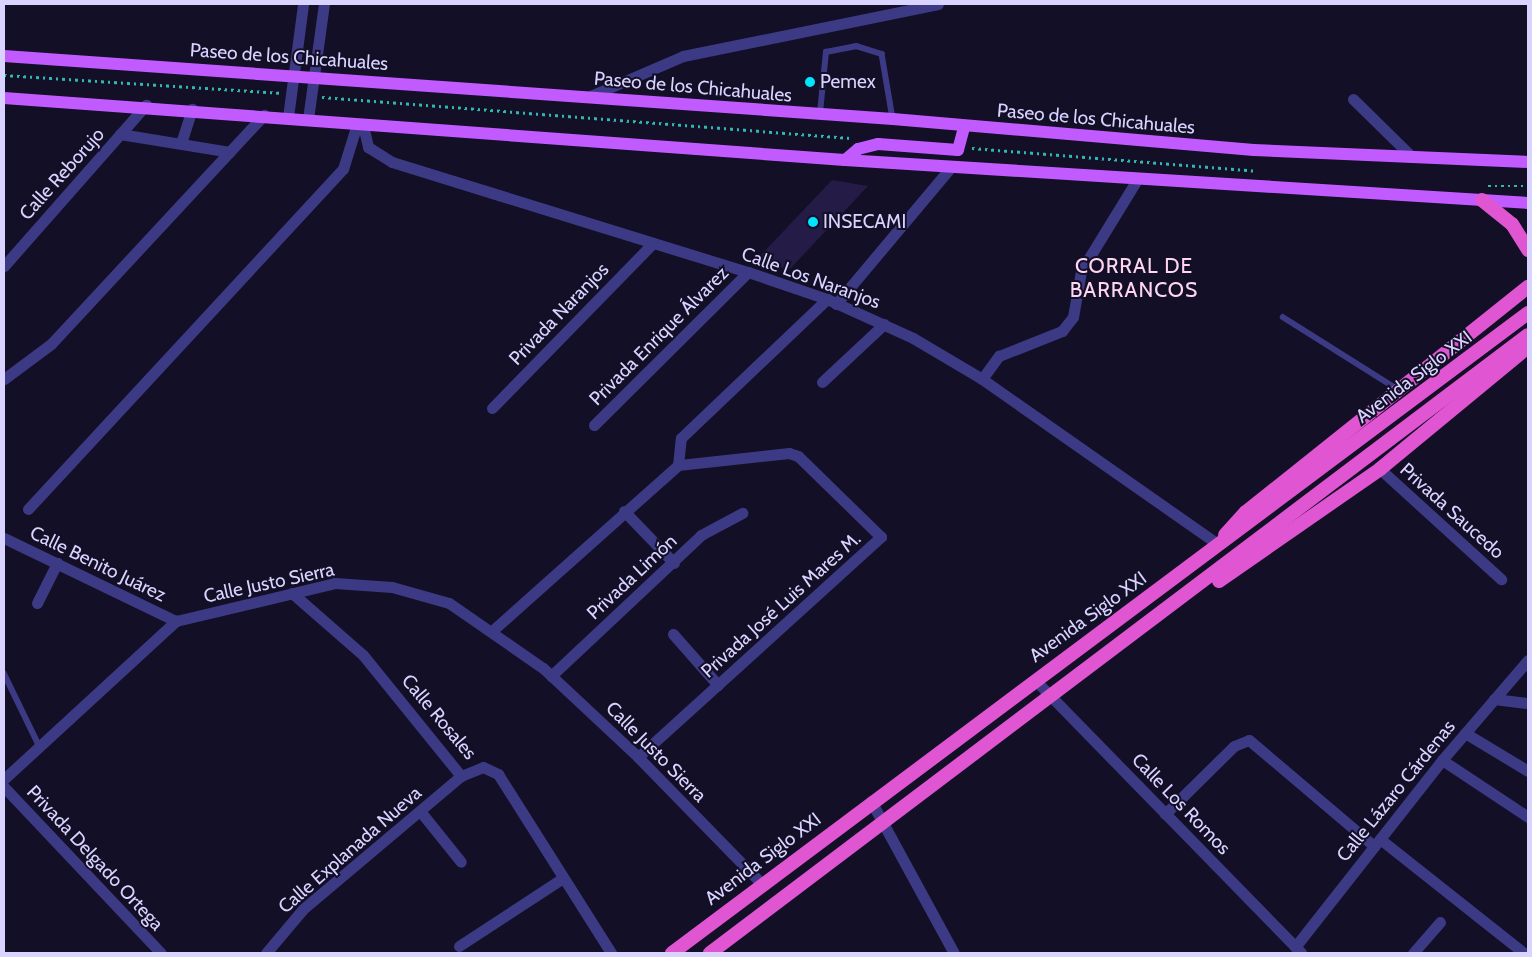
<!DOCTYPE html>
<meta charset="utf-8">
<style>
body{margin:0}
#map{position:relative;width:1532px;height:957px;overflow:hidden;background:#130f26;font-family:Cabin,sans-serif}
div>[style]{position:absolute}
.building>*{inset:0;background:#241b47}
.path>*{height:2.5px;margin-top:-1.25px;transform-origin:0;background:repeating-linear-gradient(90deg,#2fb8b0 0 2.5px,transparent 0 6.5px)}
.service>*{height:5.5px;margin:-2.75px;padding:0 2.75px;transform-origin:2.75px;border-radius:2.75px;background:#3d3a85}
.minor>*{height:11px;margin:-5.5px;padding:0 5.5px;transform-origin:5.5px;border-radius:5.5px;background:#3d3a85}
.primary>*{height:12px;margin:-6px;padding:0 6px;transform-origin:6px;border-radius:6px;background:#c25bff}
.trunk>*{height:14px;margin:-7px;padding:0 7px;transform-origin:7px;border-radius:7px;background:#e055d1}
.dots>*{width:14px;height:14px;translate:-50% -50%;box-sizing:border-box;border:2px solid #130f26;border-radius:50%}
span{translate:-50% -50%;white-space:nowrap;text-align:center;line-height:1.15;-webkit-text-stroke:4px #130f26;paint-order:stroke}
.street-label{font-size:19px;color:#d9d4ff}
.poi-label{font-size:19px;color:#d9d4ff}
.left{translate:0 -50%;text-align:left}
.quarter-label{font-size:21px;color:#ffd6f0;letter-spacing:1px}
.frame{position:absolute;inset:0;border:5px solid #d9d4ff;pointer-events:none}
</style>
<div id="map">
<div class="building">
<div style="clip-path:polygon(832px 180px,868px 186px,789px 270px,757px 259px)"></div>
</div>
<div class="path">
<div style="left:4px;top:75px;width:276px;rotate:3.7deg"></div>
<div style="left:322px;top:97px;width:530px;rotate:4.44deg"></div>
<div style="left:972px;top:148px;width:285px;rotate:4.6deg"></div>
<div style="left:1488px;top:186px;width:40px"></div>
</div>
<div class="service">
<div style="left:820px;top:113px;width:61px;rotate:-84.4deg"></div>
<div style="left:826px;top:52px;width:31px;rotate:-11deg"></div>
<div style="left:856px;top:46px;width:27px;rotate:17deg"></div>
<div style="left:882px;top:54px;width:66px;rotate:80.4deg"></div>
<div style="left:1283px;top:317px;width:137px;rotate:32.2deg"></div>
<div style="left:4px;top:673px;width:82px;rotate:64.1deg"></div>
</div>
<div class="minor">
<div style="left:588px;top:97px;width:103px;rotate:-23.3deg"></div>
<div style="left:683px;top:56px;width:260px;rotate:-11.5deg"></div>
<div style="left:1353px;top:99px;width:83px;rotate:44.5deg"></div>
<div style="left:288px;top:117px;width:114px;rotate:-82.4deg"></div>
<div style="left:308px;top:119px;width:116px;rotate:-82.1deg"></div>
<div style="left:363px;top:125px;width:23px;rotate:77deg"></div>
<div style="left:368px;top:147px;width:28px;rotate:32deg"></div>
<div style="left:392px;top:162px;width:373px;rotate:17.2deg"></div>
<div style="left:748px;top:272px;width:83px;rotate:18.9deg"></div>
<div style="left:827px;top:299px;width:94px;rotate:24.4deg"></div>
<div style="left:913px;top:338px;width:80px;rotate:30.7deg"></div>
<div style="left:982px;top:379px;width:289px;rotate:35deg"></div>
<div style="left:120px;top:134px;width:111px;rotate:9.3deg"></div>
<div style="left:181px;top:143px;width:36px;rotate:-72deg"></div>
<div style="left:4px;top:266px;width:215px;rotate:-48.6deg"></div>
<div style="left:836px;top:304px;width:179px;rotate:-50deg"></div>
<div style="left:4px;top:379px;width:59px;rotate:-36.7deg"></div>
<div style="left:51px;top:344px;width:313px;rotate:-47.1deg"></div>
<div style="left:982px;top:379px;width:29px;rotate:-54deg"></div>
<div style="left:999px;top:356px;width:68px;rotate:-21.6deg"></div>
<div style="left:1062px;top:331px;width:18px;rotate:-52deg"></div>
<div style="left:1073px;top:317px;width:47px;rotate:-80.1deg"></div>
<div style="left:1081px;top:271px;width:109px;rotate:-58.5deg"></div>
<div style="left:822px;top:382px;width:85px;rotate:-43.1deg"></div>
<div style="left:492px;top:408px;width:228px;rotate:-45.7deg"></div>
<div style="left:594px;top:425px;width:217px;rotate:-44.8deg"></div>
<div style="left:678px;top:465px;width:27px;rotate:-84deg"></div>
<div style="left:681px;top:438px;width:202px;rotate:-43.6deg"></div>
<div style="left:1380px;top:469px;width:164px;rotate:42.3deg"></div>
<div style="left:28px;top:509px;width:463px;rotate:-47.2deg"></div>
<div style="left:343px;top:169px;width:47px;rotate:-72.7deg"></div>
<div style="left:624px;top:511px;width:72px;rotate:46.1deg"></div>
<div style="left:4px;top:538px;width:191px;rotate:25.8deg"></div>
<div style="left:292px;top:593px;width:94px;rotate:41.1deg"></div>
<div style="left:363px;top:655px;width:156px;rotate:51deg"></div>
<div style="left:37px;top:603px;width:45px;rotate:-63.4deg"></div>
<div style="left:493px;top:630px;width:248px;rotate:-41.7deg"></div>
<div style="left:673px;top:634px;width:68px;rotate:48.6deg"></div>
<div style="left:551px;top:676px;width:206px;rotate:-43.2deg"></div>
<div style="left:701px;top:535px;width:47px;rotate:-28.2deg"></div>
<div style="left:1035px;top:680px;width:381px;rotate:45.7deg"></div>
<div style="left:1494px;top:699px;width:34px;rotate:7deg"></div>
<div style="left:1465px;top:733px;width:74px;rotate:31.1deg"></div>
<div style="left:638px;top:757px;width:328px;rotate:-42.2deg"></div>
<div style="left:881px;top:537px;width:116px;rotate:-135.7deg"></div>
<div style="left:798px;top:456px;width:9px;rotate:-162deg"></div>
<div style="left:789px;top:453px;width:112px;rotate:173.8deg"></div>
<div style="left:1442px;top:760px;width:103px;rotate:33.5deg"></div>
<div style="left:4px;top:779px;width:234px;rotate:-42.6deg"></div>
<div style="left:176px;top:621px;width:163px;rotate:-13.4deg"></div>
<div style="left:335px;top:583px;width:57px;rotate:4deg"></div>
<div style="left:392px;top:587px;width:59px;rotate:15.7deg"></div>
<div style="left:449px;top:603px;width:114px;rotate:34.7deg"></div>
<div style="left:543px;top:668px;width:130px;rotate:43.1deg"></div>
<div style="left:638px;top:757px;width:176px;rotate:45.7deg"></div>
<div style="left:4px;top:787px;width:228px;rotate:46.6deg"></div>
<div style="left:871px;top:801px;width:173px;rotate:61.4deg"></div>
<div style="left:420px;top:811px;width:65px;rotate:51.2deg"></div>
<div style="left:1165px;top:814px;width:97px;rotate:-44.6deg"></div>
<div style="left:1234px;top:746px;width:16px;rotate:-22deg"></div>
<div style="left:1249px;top:740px;width:164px;rotate:40.3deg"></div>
<div style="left:1380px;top:839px;width:184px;rotate:38.4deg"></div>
<div style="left:459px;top:946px;width:124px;rotate:-33.2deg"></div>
<div style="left:1295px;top:947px;width:238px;rotate:-51.8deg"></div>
<div style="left:1442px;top:760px;width:132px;rotate:-49.3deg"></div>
<div style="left:266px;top:953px;width:57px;rotate:-49.9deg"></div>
<div style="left:303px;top:909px;width:207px;rotate:-40.1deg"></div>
<div style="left:461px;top:776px;width:24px;rotate:-22deg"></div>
<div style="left:483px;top:767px;width:17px;rotate:25deg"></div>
<div style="left:498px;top:774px;width:212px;rotate:57.7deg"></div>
<div style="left:1413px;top:953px;width:41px;rotate:-48.9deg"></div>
</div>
<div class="primary">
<div style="left:4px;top:56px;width:891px;rotate:4.05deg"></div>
<div style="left:893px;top:119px;width:362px;rotate:4.9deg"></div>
<div style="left:1254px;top:150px;width:274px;rotate:2.5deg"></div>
<div style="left:4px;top:98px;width:843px;rotate:4.22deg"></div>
<div style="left:845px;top:160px;width:684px;rotate:3.6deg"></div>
<div style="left:845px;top:160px;width:17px;rotate:-40deg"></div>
<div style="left:858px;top:149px;width:21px;rotate:-14deg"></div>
<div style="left:878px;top:144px;width:80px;rotate:4.3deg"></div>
<div style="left:958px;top:150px;width:24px;rotate:-75deg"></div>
</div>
<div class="trunk">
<div style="left:1482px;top:200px;width:38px;rotate:39deg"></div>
<div style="left:1512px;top:224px;width:31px;rotate:58deg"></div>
<div style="left:1225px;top:535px;width:31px;rotate:-48deg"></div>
<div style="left:1246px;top:512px;width:361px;rotate:-38.6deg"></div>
<div style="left:1219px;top:581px;width:196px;rotate:-34.8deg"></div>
<div style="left:1380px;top:469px;width:192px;rotate:-39.5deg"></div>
<div style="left:672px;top:953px;width:1069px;rotate:-36.78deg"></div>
<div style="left:710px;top:953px;width:1025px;rotate:-37.07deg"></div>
</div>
<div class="dots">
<div style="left:810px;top:82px;background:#00e5ff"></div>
<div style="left:813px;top:222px;background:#00e5ff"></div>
</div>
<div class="street-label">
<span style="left:289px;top:57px;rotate:4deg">Paseo de los Chicahuales</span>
<span style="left:693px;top:87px;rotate:5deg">Paseo de los Chicahuales</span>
<span style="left:1096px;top:119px;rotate:5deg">Paseo de los Chicahuales</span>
<span style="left:62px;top:174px;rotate:-48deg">Calle Reborujo</span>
<span style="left:811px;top:278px;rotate:20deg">Calle Los Naranjos</span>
<span style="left:559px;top:314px;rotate:-46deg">Privada Naranjos</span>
<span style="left:659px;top:336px;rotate:-45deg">Privada Enrique Álvarez</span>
<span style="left:1414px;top:377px;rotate:-37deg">Avenida Siglo XXI</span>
<span style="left:1452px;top:511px;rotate:42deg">Privada Saucedo</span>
<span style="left:98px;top:564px;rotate:26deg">Calle Benito Juárez</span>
<span style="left:632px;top:577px;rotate:-43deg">Privada Limón</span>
<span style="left:269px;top:583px;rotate:-12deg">Calle Justo Sierra</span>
<span style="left:781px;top:605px;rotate:-42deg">Privada José Luis Mares M.</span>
<span style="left:1088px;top:617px;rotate:-36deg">Avenida Siglo XXI</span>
<span style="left:439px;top:717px;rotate:50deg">Calle Rosales</span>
<span style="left:656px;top:752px;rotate:45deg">Calle Justo Sierra</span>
<span style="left:1396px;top:791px;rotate:-51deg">Calle Lázaro Cárdenas</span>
<span style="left:1181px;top:804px;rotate:46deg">Calle Los Romos</span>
<span style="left:350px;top:850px;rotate:-41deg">Calle Explanada Nueva</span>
<span style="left:95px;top:858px;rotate:47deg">Privada Delgado Ortega</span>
<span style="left:763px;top:859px;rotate:-37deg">Avenida Siglo XXI</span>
</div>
<div class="poi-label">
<span class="left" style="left:820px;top:82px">Pemex</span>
<span class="left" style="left:823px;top:222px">INSECAMI</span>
</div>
<div class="quarter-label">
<span style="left:1134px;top:278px">CORRAL DE<br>BARRANCOS</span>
</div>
<div class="frame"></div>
</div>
